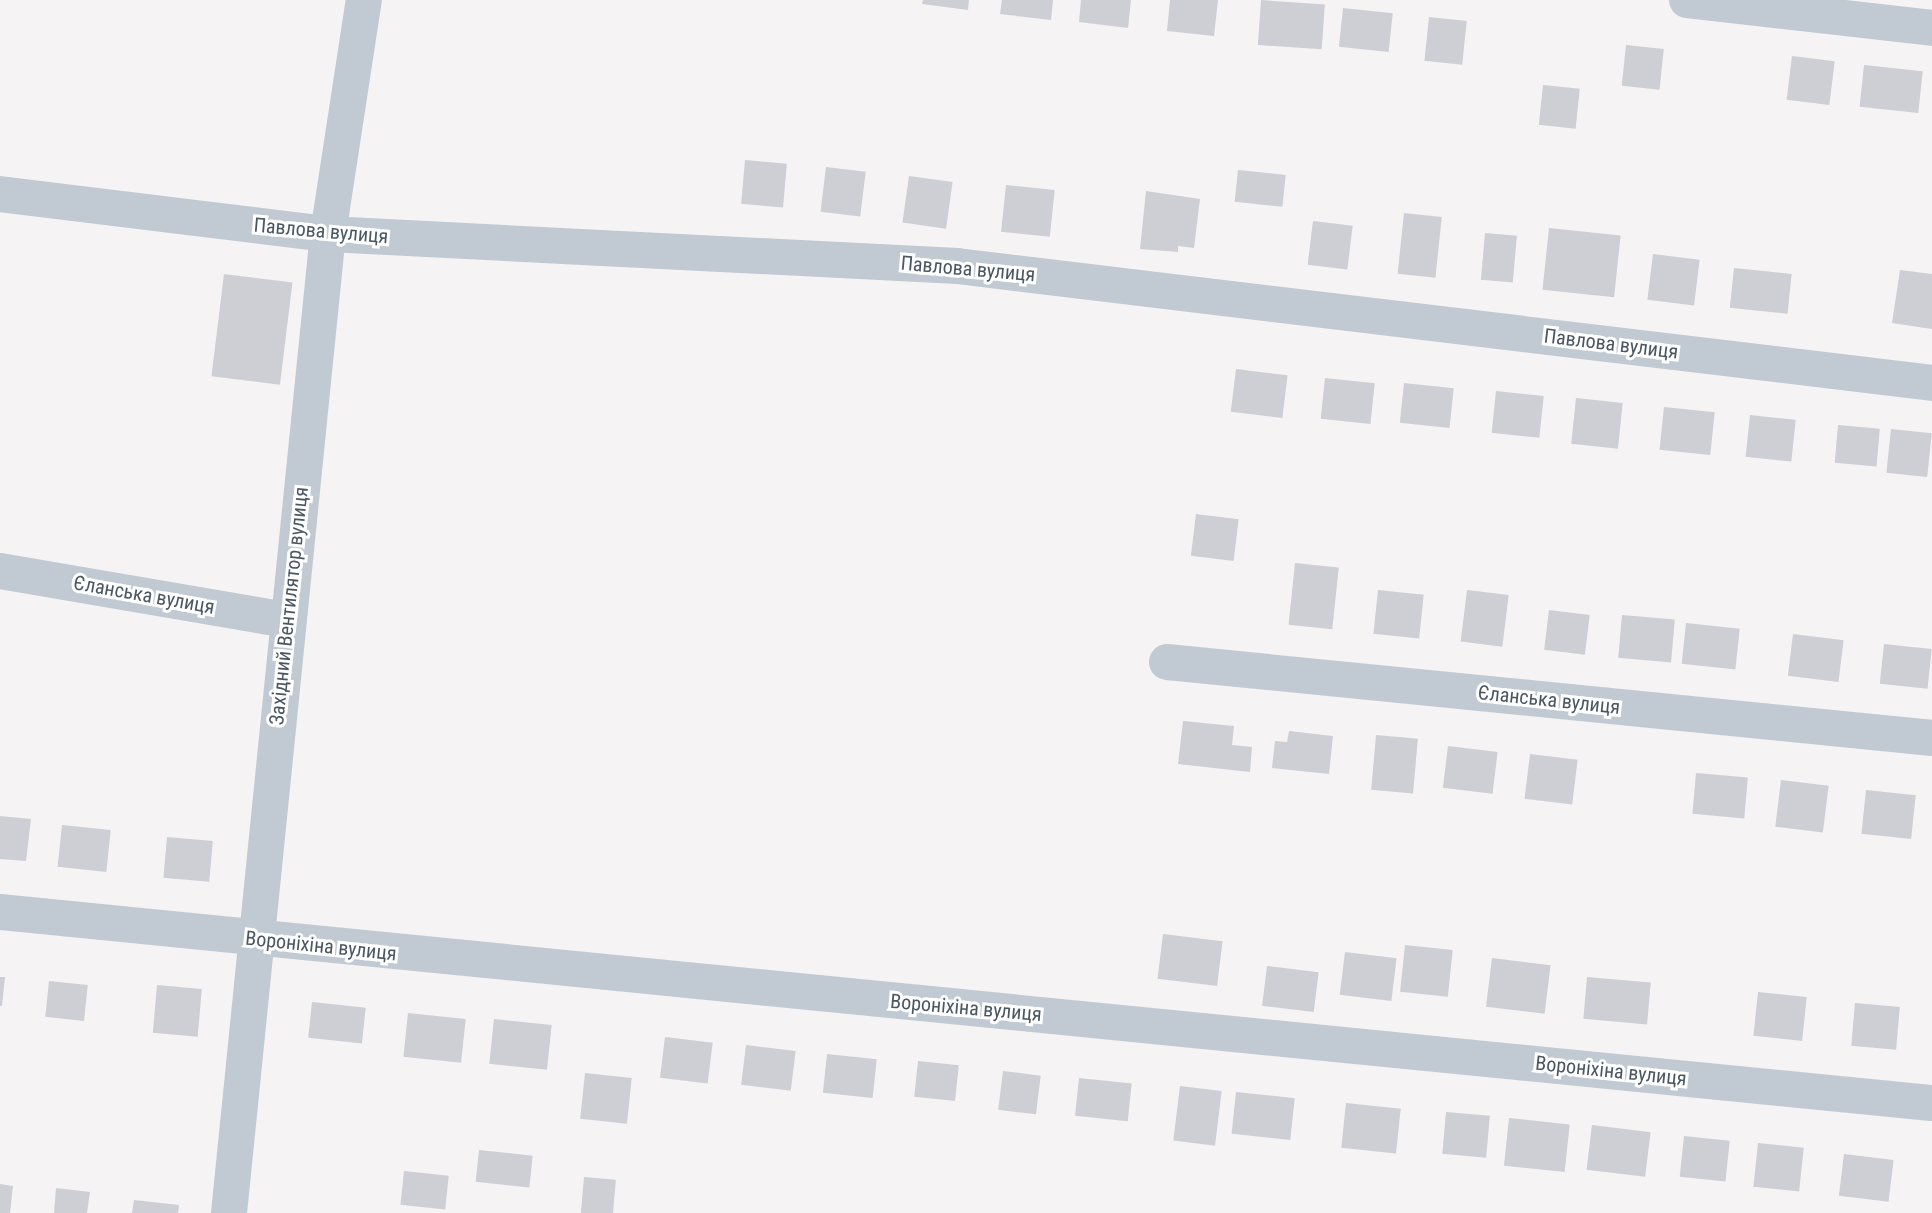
<!DOCTYPE html>
<meta charset="utf-8">
<style>
body{margin:0}
#map{position:relative;width:1932px;height:1213px;overflow:hidden;background:#f5f3f3;font-family:"Roboto Condensed",sans-serif}
div>[style]{position:absolute}
.building>*{inset:0;background:#cdcfd5;transform-origin:0 0}
.street>*{height:36px;margin:-18px;padding:0 18px;transform-origin:18px;border-radius:18px;background:#c1cad2}
span{translate:-50% -50%;white-space:nowrap;text-align:center;line-height:1.15;-webkit-text-stroke:6px #fff;paint-order:stroke}
.street-label{font-size:20px;color:#4a5661}
</style>
<div id="map">
<div class="building">
<div style="clip-path:polygon(923px 0,969px 0,968px 10px,922px 4px)"></div>
<div style="clip-path:polygon(1002px 0,1053px 0,1051px 20px,1000px 14px)"></div>
<div style="clip-path:polygon(1081px 0,1131px 0,1128px 28px,1079px 22px)"></div>
<div style="clip-path:polygon(1170px 0,1218px 0,1214px 36px,1167px 31px)"></div>
<div style="left:1261px;top:0;width:64px;height:45px;rotate:4deg"></div>
<div style="left:1343px;top:8px;width:50px;height:39px;rotate:6deg"></div>
<div style="left:1429px;top:17px;width:38px;height:44px;rotate:6deg"></div>
<div style="left:1626px;top:45px;width:38px;height:41px;rotate:6deg"></div>
<div style="left:1792px;top:56px;width:43px;height:44px;rotate:7deg"></div>
<div style="left:1864px;top:65px;width:59px;height:42px;rotate:6deg"></div>
<div style="left:1543px;top:85px;width:37px;height:40px;rotate:6deg"></div>
<div style="left:745px;top:160px;width:42px;height:44px;rotate:5deg"></div>
<div style="left:826px;top:167px;width:40px;height:45px;rotate:7deg"></div>
<div style="left:1238px;top:170px;width:48px;height:32px;rotate:6deg"></div>
<div style="left:909px;top:176px;width:44px;height:47px;rotate:8deg"></div>
<div style="left:1006px;top:185px;width:49px;height:47px;rotate:6deg"></div>
<div style="clip-path:polygon(1146px 191px,1200px 199px,1194px 248px,1178px 246px,1178px 252px,1140px 249px)"></div>
<div style="left:1404px;top:213px;width:38px;height:61px;rotate:6deg"></div>
<div style="left:1313px;top:221px;width:40px;height:44px;rotate:7deg"></div>
<div style="left:1549px;top:228px;width:72px;height:62px;rotate:6deg"></div>
<div style="left:1485px;top:233px;width:32px;height:47px;rotate:5deg"></div>
<div style="left:1653px;top:254px;width:47px;height:46px;rotate:7deg"></div>
<div style="left:1734px;top:268px;width:58px;height:40px;rotate:6deg"></div>
<div style="clip-path:polygon(1900px 270px,1932px 274px,1932px 329px,1892px 323px)"></div>
<div style="left:224px;top:274px;width:69px;height:103px;rotate:7deg"></div>
<div style="left:1236px;top:369px;width:52px;height:43px;rotate:7deg"></div>
<div style="left:1325px;top:378px;width:50px;height:41px;rotate:6deg"></div>
<div style="left:1404px;top:383px;width:50px;height:40px;rotate:6deg"></div>
<div style="left:1496px;top:391px;width:48px;height:42px;rotate:6deg"></div>
<div style="left:1576px;top:398px;width:47px;height:46px;rotate:6deg"></div>
<div style="left:1664px;top:407px;width:51px;height:43px;rotate:6deg"></div>
<div style="left:1750px;top:415px;width:46px;height:42px;rotate:6deg"></div>
<div style="left:1838px;top:425px;width:42px;height:38px;rotate:5deg"></div>
<div style="left:1891px;top:429px;width:41px;height:44px;rotate:6deg"></div>
<div style="left:1196px;top:514px;width:43px;height:42px;rotate:7deg"></div>
<div style="left:1295px;top:563px;width:44px;height:62px;rotate:6deg"></div>
<div style="left:1378px;top:590px;width:46px;height:44px;rotate:6deg"></div>
<div style="left:1467px;top:590px;width:42px;height:52px;rotate:7deg"></div>
<div style="left:1549px;top:610px;width:41px;height:40px;rotate:7deg"></div>
<div style="left:1622px;top:615px;width:53px;height:43px;rotate:5deg"></div>
<div style="left:1686px;top:623px;width:54px;height:41px;rotate:6deg"></div>
<div style="left:1793px;top:634px;width:51px;height:42px;rotate:7deg"></div>
<div style="left:1884px;top:644px;width:48px;height:40px;rotate:6deg"></div>
<div style="clip-path:polygon(1183px 721px,1234px 726px,1232px 745px,1252px 747px,1250px 772px,1178px 764px)"></div>
<div style="clip-path:polygon(1289px 731px,1333px 736px,1329px 774px,1272px 768px,1275px 741px,1287px 742px)"></div>
<div style="left:1376px;top:735px;width:42px;height:55px;rotate:5deg"></div>
<div style="left:1448px;top:746px;width:50px;height:42px;rotate:7deg"></div>
<div style="left:1530px;top:754px;width:48px;height:45px;rotate:7deg"></div>
<div style="left:1696px;top:773px;width:52px;height:41px;rotate:5deg"></div>
<div style="left:1781px;top:780px;width:48px;height:47px;rotate:7deg"></div>
<div style="left:1866px;top:790px;width:50px;height:44px;rotate:6deg"></div>
<div style="clip-path:polygon(0 816px,31px 819px,26px 861px,0 859px)"></div>
<div style="left:62px;top:825px;width:49px;height:42px;rotate:6deg"></div>
<div style="left:167px;top:837px;width:46px;height:41px;rotate:5deg"></div>
<div style="left:1163px;top:934px;width:60px;height:45px;rotate:7deg"></div>
<div style="left:1405px;top:945px;width:48px;height:47px;rotate:6deg"></div>
<div style="left:1345px;top:952px;width:52px;height:43px;rotate:7deg"></div>
<div style="left:1492px;top:958px;width:59px;height:49px;rotate:7deg"></div>
<div style="left:1267px;top:966px;width:52px;height:40px;rotate:7deg"></div>
<div style="clip-path:polygon(0 977px,5px 977px,2px 1006px,0 1006px)"></div>
<div style="left:1587px;top:977px;width:64px;height:42px;rotate:5deg"></div>
<div style="left:49px;top:981px;width:39px;height:36px;rotate:6deg"></div>
<div style="left:157px;top:985px;width:45px;height:48px;rotate:5deg"></div>
<div style="left:1758px;top:992px;width:49px;height:44px;rotate:6deg"></div>
<div style="left:312px;top:1002px;width:54px;height:36px;rotate:6deg"></div>
<div style="left:1855px;top:1003px;width:45px;height:43px;rotate:5deg"></div>
<div style="left:408px;top:1013px;width:58px;height:44px;rotate:6deg"></div>
<div style="left:494px;top:1019px;width:58px;height:45px;rotate:6deg"></div>
<div style="left:665px;top:1037px;width:48px;height:41px;rotate:7deg"></div>
<div style="left:746px;top:1045px;width:50px;height:40px;rotate:7deg"></div>
<div style="left:827px;top:1054px;width:50px;height:39px;rotate:6deg"></div>
<div style="left:918px;top:1061px;width:41px;height:36px;rotate:6deg"></div>
<div style="left:1003px;top:1071px;width:38px;height:39px;rotate:7deg"></div>
<div style="left:585px;top:1073px;width:47px;height:46px;rotate:6deg"></div>
<div style="left:1079px;top:1078px;width:53px;height:38px;rotate:6deg"></div>
<div style="left:1180px;top:1086px;width:42px;height:55px;rotate:7deg"></div>
<div style="left:1236px;top:1092px;width:59px;height:42px;rotate:6deg"></div>
<div style="left:1346px;top:1103px;width:55px;height:45px;rotate:6deg"></div>
<div style="left:1446px;top:1112px;width:44px;height:42px;rotate:5deg"></div>
<div style="left:1509px;top:1118px;width:61px;height:48px;rotate:6deg"></div>
<div style="left:1592px;top:1125px;width:59px;height:45px;rotate:7deg"></div>
<div style="left:1684px;top:1136px;width:46px;height:41px;rotate:6deg"></div>
<div style="left:1758px;top:1143px;width:46px;height:44px;rotate:6deg"></div>
<div style="left:479px;top:1150px;width:54px;height:32px;rotate:6deg"></div>
<div style="left:1844px;top:1154px;width:50px;height:42px;rotate:7deg"></div>
<div style="left:404px;top:1171px;width:45px;height:34px;rotate:6deg"></div>
<div style="left:584px;top:1177px;width:32px;height:36px;rotate:5deg"></div>
<div style="clip-path:polygon(0 1184px,13px 1186px,10px 1213px,0 1213px)"></div>
<div style="clip-path:polygon(56px 1188px,90px 1192px,87px 1213px,54px 1213px)"></div>
<div style="clip-path:polygon(134px 1200px,179px 1205px,178px 1213px,132px 1213px)"></div>
</div>
<div class="street">
<div style="left:1687px;top:0;width:247px;rotate:6.5deg"></div>
<div style="left:0;top:194px;width:330px;rotate:7deg"></div>
<div style="left:328px;top:234px;width:630px;rotate:2.91deg"></div>
<div style="left:957px;top:266px;width:982px;rotate:6.84deg"></div>
<div style="left:0;top:571px;width:291px;rotate:9.7deg"></div>
<div style="left:1167px;top:662px;width:769px;rotate:5.67deg"></div>
<div style="left:0;top:912px;width:1941px;rotate:5.65deg"></div>
<div style="left:229px;top:1213px;width:984px;rotate:-84.23deg"></div>
<div style="left:328px;top:234px;width:237px;rotate:-81.3deg"></div>
</div>
<div class="street-label">
<span style="left:321px;top:231px;rotate:5deg">Павлова вулиця</span>
<span style="left:968px;top:269px;rotate:5deg">Павлова вулиця</span>
<span style="left:1611px;top:344px;rotate:7deg">Павлова вулиця</span>
<span style="left:144px;top:595px;rotate:10deg">Єланська вулиця</span>
<span style="left:289px;top:606px;rotate:-84deg">Західний Вентилятор вулиця</span>
<span style="left:1549px;top:700px;rotate:6deg">Єланська вулиця</span>
<span style="left:321px;top:946px;rotate:6deg">Вороніхіна вулиця</span>
<span style="left:966px;top:1008px;rotate:5deg">Вороніхіна вулиця</span>
<span style="left:1611px;top:1071px;rotate:6deg">Вороніхіна вулиця</span>
</div>
</div>
